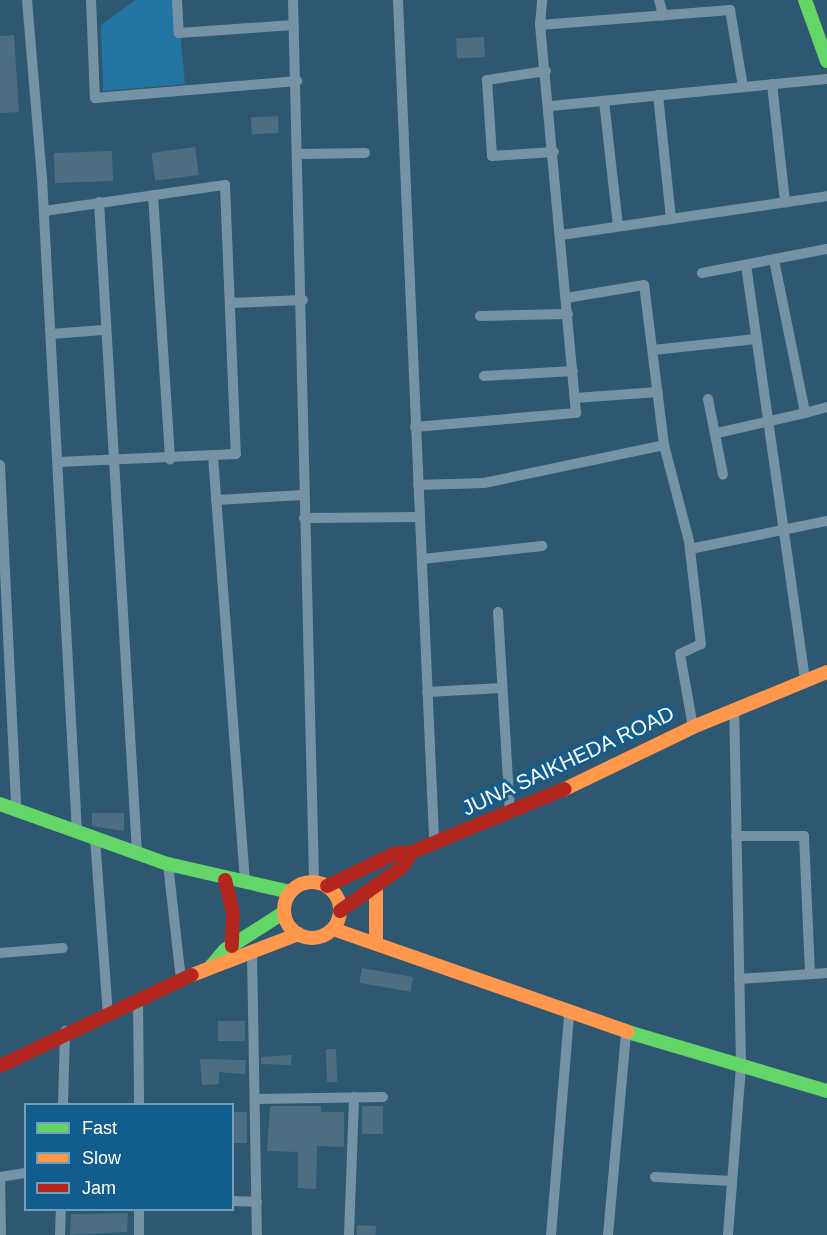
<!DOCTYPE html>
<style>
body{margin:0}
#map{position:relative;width:827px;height:1235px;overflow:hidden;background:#2e5771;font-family:Helvetica,sans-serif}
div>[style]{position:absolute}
.green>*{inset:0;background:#2274a3}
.building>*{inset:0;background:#4d6e82;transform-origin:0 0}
.street>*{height:10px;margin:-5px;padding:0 5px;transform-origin:5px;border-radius:5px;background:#7593a5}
.fast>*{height:14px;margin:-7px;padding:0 7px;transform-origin:7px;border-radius:7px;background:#63d668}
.slow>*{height:14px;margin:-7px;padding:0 7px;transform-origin:7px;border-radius:7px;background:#ff974d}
.slow>.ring{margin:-7px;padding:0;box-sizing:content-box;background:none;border:14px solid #ff974d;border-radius:50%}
.jam>*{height:14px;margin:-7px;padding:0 7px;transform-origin:7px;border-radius:7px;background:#b3261e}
span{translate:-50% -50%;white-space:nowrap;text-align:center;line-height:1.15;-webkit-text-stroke:6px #115d8e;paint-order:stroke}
.street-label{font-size:21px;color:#fff}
.legend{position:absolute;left:24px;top:1103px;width:210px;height:108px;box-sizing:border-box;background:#115d8e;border:2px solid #709ebb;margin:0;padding:8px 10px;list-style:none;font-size:18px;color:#fff}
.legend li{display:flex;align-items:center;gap:12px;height:30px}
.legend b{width:30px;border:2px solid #709ebb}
</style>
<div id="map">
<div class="green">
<div style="clip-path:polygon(135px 0,177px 0,185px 84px,103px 91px,101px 25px)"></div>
</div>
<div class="building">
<div style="clip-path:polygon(14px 35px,19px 112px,0 113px,0 36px)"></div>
<div style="left:484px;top:37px;width:20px;height:28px;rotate:87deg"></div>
<div style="left:278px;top:116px;width:17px;height:27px;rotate:87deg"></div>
<div style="left:195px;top:147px;width:28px;height:44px;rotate:82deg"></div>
<div style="left:112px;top:151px;width:30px;height:58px;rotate:88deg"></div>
<div style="clip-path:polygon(92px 813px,124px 813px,124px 831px,92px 826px)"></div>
<div style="left:362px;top:968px;width:52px;height:15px;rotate:10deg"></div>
<div style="left:218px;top:1021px;width:27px;height:20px"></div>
<div style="left:336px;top:1049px;width:33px;height:10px;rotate:88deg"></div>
<div style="clip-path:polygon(292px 1055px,291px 1065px,261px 1064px,261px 1057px)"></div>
<div style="clip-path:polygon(200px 1059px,246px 1060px,245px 1074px,219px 1072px,219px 1084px,202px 1085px)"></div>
<div style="clip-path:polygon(270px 1106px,321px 1106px,321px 1112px,344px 1112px,344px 1147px,317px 1146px,316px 1189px,298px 1188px,298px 1152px,267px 1151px)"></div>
<div style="left:362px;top:1106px;width:21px;height:28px"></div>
<div style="left:232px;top:1112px;width:15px;height:31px"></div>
<div style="clip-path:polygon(128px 1213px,127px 1232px,70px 1235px,71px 1214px)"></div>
<div style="left:357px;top:1225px;width:19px;height:10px;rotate:3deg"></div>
</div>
<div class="street">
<div style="left:27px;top:0;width:179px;rotate:85.2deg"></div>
<div style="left:42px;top:178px;width:655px;rotate:86.94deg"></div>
<div style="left:91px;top:0;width:98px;rotate:87.7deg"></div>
<div style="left:95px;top:98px;width:203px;rotate:-4.8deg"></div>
<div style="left:177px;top:0;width:33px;rotate:87deg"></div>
<div style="left:179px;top:33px;width:115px;rotate:-4deg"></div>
<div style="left:293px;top:0;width:881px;rotate:88.63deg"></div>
<div style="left:659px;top:0;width:16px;rotate:75deg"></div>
<div style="left:540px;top:25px;width:191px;rotate:-4.5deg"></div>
<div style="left:730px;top:10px;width:78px;rotate:80.4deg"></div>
<div style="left:546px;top:71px;width:60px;rotate:171.3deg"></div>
<div style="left:487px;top:80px;width:76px;rotate:86.2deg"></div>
<div style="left:492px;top:156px;width:62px;rotate:-3.7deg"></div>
<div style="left:772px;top:84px;width:119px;rotate:83.7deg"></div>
<div style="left:658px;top:95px;width:125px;rotate:84deg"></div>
<div style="left:604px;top:101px;width:126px;rotate:83.6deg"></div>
<div style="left:551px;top:106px;width:277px;rotate:-5.6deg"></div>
<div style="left:299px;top:154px;width:66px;rotate:-0.9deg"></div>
<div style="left:153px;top:195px;width:265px;rotate:86.3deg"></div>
<div style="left:99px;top:202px;width:652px;rotate:86.66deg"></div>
<div style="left:44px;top:211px;width:183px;rotate:-8.2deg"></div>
<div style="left:225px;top:185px;width:269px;rotate:87.7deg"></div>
<div style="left:236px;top:454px;width:178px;rotate:177.4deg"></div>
<div style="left:561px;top:235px;width:269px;rotate:-8.3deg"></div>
<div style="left:774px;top:260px;width:156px;rotate:78.5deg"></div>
<div style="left:805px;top:413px;width:23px;rotate:-15deg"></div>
<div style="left:746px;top:265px;width:420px;rotate:81.9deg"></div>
<div style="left:702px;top:273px;width:127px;rotate:-10.9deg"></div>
<div style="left:230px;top:303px;width:73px;rotate:-2.4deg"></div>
<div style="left:480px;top:316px;width:88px;rotate:-1.3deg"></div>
<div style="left:51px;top:334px;width:52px;rotate:-4.4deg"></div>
<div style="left:653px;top:350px;width:104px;rotate:-6.1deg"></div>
<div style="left:484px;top:376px;width:89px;rotate:-3.2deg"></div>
<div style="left:575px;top:398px;width:83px;rotate:-4.1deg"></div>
<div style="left:708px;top:399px;width:77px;rotate:78.8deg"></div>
<div style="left:415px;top:427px;width:162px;rotate:-5deg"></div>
<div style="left:576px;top:413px;width:390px;rotate:-95.3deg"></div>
<div style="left:540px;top:25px;width:25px;rotate:-85deg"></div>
<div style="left:717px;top:433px;width:90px;rotate:-12.8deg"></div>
<div style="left:664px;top:445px;width:99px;rotate:75.4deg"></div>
<div style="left:689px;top:541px;width:104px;rotate:83.4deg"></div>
<div style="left:701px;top:644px;width:23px;rotate:155deg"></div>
<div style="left:680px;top:654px;width:74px;rotate:79.9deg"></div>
<div style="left:213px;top:456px;width:428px;rotate:85.7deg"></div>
<div style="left:0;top:465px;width:345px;rotate:87.3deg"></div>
<div style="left:418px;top:485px;width:66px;rotate:-1.7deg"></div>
<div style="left:484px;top:483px;width:184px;rotate:-11.9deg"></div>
<div style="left:664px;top:445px;width:161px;rotate:-97.1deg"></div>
<div style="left:644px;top:285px;width:79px;rotate:170.5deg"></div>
<div style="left:216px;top:500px;width:88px;rotate:-3.3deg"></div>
<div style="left:420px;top:517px;width:327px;rotate:87.5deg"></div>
<div style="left:304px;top:518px;width:116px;rotate:-0.5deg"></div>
<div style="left:420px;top:517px;width:517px;rotate:-92.44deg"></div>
<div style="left:690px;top:549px;width:140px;rotate:-11.6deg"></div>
<div style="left:422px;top:559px;width:121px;rotate:-6.2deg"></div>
<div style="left:498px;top:612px;width:201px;rotate:86.6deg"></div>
<div style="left:427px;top:692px;width:75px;rotate:-3.1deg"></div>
<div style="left:736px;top:836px;width:68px"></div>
<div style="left:804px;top:836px;width:138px;rotate:87.5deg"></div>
<div style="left:95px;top:838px;width:175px;rotate:85.8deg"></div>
<div style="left:168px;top:864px;width:116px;rotate:83.6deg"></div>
<div style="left:0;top:953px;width:63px;rotate:-4.5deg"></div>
<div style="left:252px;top:953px;width:282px;rotate:89deg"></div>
<div style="left:739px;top:979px;width:88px;rotate:-3.9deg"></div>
<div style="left:138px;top:1000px;width:104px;rotate:89.4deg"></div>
<div style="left:257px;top:1099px;width:126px;rotate:-0.9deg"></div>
<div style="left:63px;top:1104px;width:73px;rotate:-88.4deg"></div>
<div style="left:0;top:1177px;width:58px;rotate:89deg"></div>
<div style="left:0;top:1177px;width:26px;rotate:-9deg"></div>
<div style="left:655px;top:1177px;width:77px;rotate:3deg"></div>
<div style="left:232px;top:1201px;width:25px;rotate:2deg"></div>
<div style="left:139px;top:1210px;width:25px;rotate:90deg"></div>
<div style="left:60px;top:1235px;width:25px;rotate:-88deg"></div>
<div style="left:349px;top:1235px;width:138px;rotate:-87.9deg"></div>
<div style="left:551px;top:1235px;width:222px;rotate:-85.3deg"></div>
<div style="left:608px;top:1235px;width:204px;rotate:-84.9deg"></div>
<div style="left:728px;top:1235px;width:170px;rotate:-85.6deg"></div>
<div style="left:741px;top:1065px;width:351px;rotate:-91.1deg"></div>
</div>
<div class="fast">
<div style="left:805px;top:0;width:65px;rotate:70.2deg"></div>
<div style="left:0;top:804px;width:178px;rotate:19.7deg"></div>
<div style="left:168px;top:864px;width:125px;rotate:12.9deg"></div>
<div style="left:212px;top:965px;width:20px;rotate:-49deg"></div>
<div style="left:225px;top:950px;width:69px;rotate:-32.5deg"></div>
<div style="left:628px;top:1032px;width:208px;rotate:16.5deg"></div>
</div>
<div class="slow">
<div style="left:565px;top:789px;width:142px;rotate:-25.8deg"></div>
<div style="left:693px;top:727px;width:145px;rotate:-22.3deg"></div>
<div class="ring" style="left:284px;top:882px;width:42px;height:42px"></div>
<div style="left:376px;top:886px;width:57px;rotate:90deg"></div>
<div style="left:333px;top:929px;width:312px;rotate:19.2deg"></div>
<div style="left:192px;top:975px;width:114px;rotate:-21.1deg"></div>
</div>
<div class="jam">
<div style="left:225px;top:880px;width:34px;rotate:76deg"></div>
<div style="left:233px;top:913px;width:33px;rotate:92deg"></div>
<div style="left:327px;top:886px;width:74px;rotate:-25.5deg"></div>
<div style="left:394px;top:854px;width:18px;rotate:-6deg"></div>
<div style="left:412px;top:852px;width:165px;rotate:-22.4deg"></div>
<div style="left:340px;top:911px;width:75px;rotate:-35.2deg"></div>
<div style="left:401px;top:868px;width:19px;rotate:-55deg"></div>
<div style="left:0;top:1066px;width:212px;rotate:-25.4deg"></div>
</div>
<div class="street-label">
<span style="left:568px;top:761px;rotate:-25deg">JUNA SAIKHEDA ROAD</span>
</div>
<ul class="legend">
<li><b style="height:8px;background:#63d668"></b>Fast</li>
<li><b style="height:8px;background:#ff974d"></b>Slow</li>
<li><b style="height:8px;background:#b3261e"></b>Jam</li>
</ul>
</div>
